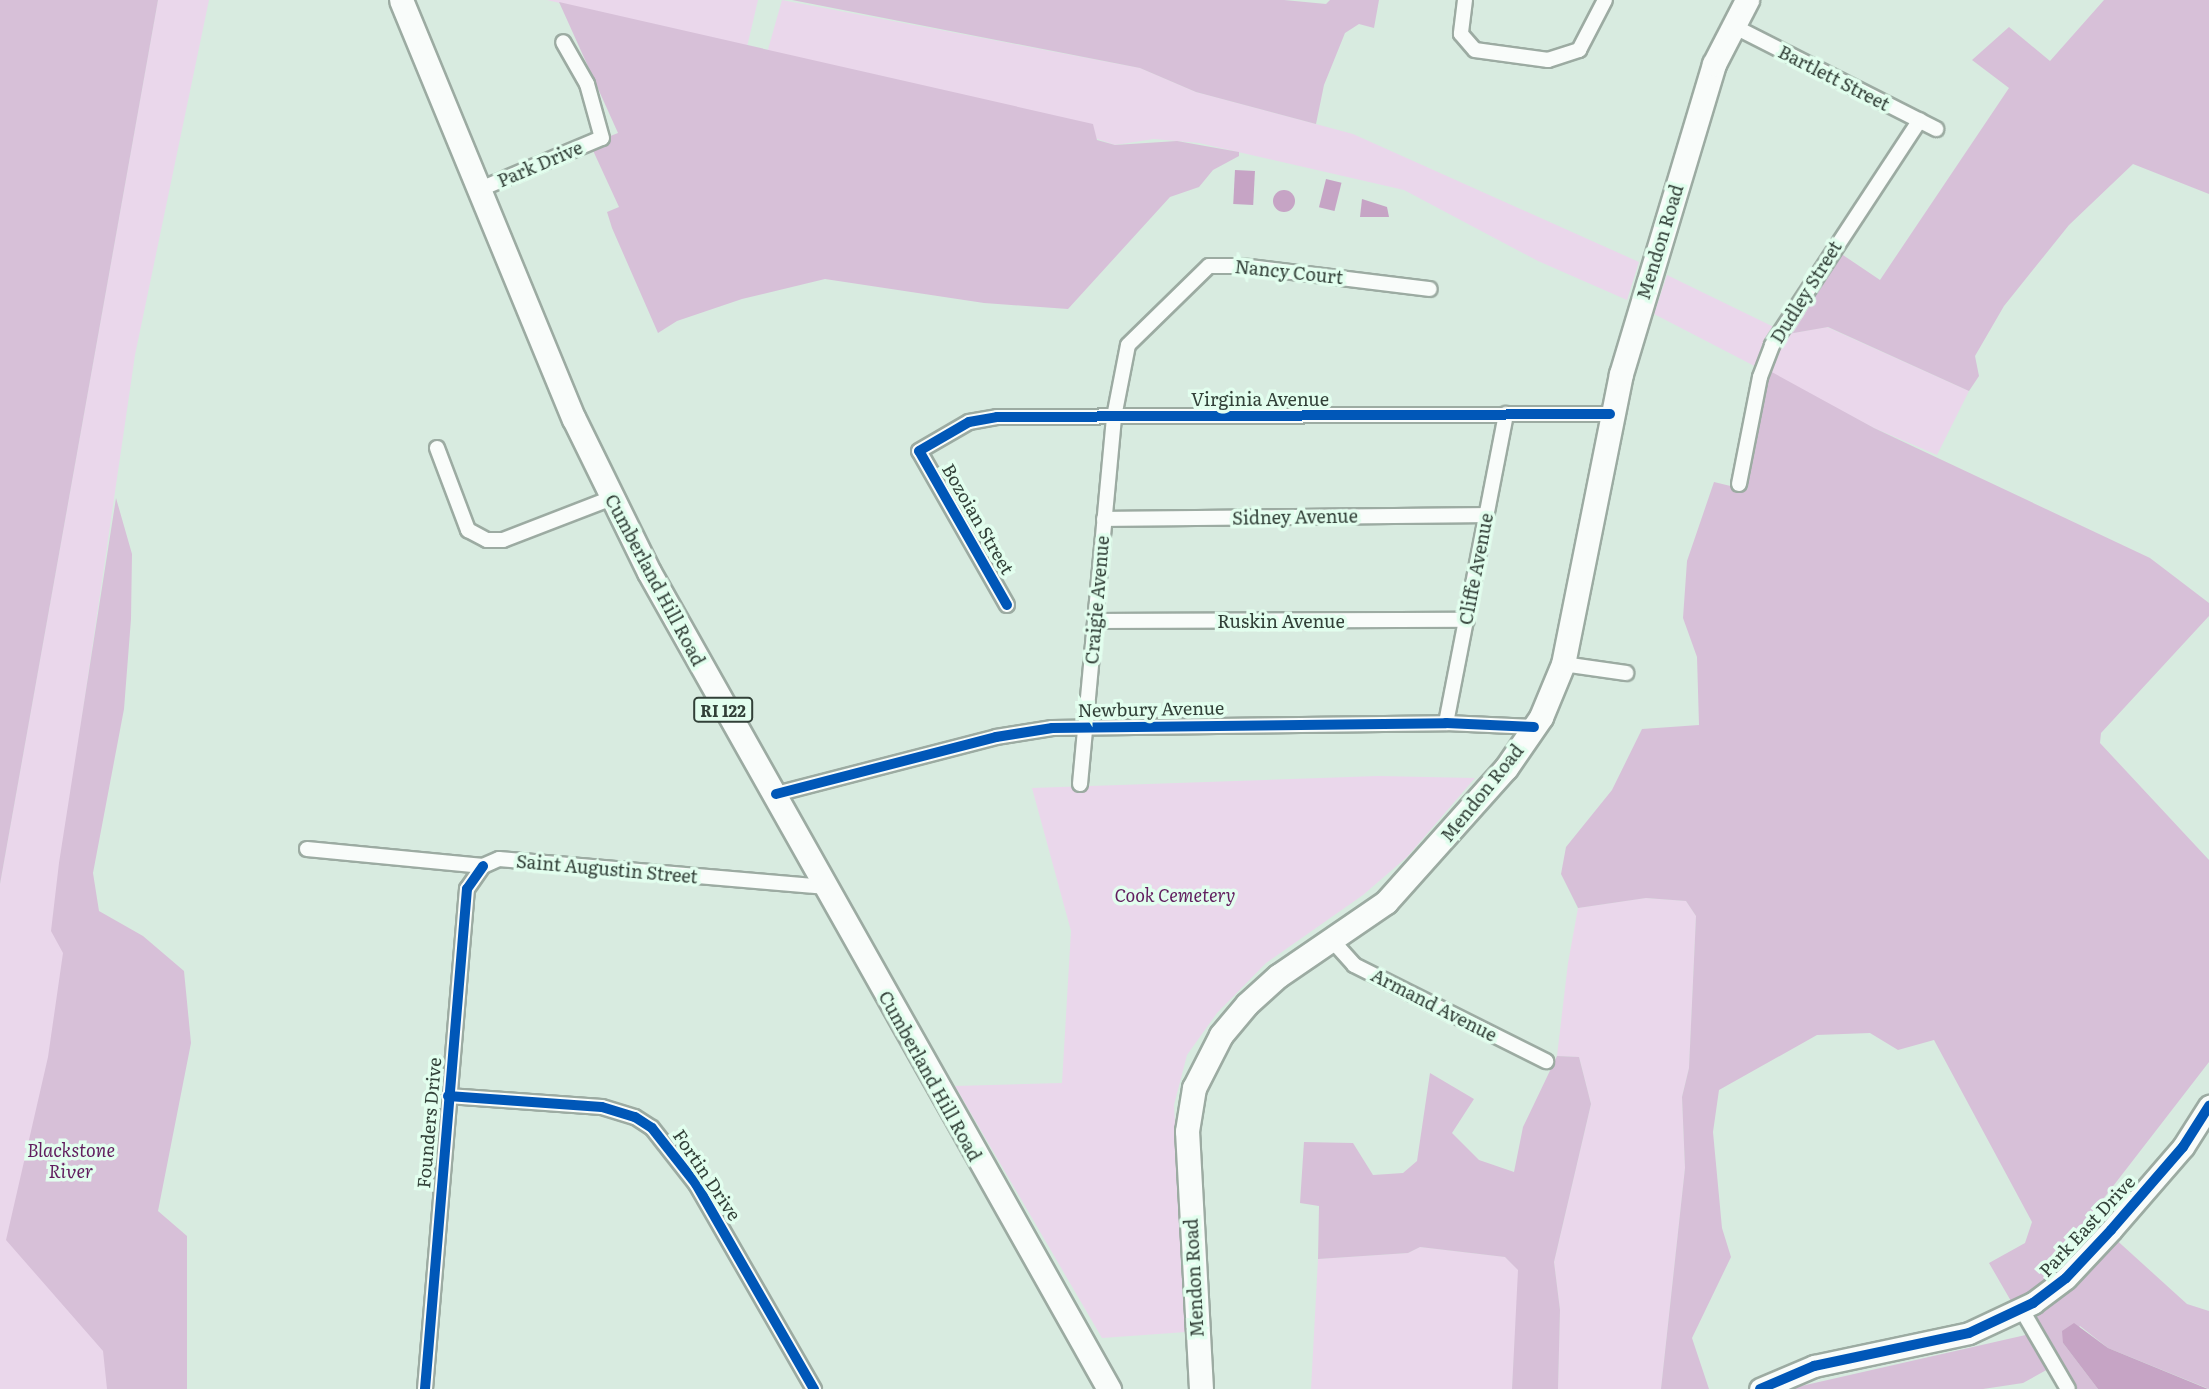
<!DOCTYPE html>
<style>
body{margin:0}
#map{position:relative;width:2209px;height:1389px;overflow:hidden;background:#d8ebe0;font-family:Literata,serif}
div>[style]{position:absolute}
.green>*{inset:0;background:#ead7eb}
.forest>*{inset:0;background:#d7c0d8}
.water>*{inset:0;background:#c6a4c5;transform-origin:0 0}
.round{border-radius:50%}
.roads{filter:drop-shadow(2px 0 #9caba2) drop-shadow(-2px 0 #9caba2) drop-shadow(0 2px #9caba2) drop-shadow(0 -2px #9caba2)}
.street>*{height:14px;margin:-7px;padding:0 7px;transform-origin:7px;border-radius:7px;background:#f9fcfa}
.secondary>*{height:21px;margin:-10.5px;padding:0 10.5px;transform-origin:10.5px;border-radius:10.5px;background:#f9fcfa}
.primary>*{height:23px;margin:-11.5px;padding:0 11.5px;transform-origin:11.5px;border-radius:11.5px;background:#f9fcfa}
.cycleway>*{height:10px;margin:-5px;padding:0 5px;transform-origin:5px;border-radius:5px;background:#0057b8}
span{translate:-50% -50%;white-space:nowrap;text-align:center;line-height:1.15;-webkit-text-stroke:7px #e2feee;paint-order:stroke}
.shield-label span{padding:2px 5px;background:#e2feee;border:2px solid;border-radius:5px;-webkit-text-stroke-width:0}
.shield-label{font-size:16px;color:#324038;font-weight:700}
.street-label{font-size:18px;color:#324038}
.park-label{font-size:18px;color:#611d5e;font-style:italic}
</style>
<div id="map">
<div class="green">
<div style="clip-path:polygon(158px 0,209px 0,135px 355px,53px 916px,162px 991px,115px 1389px,0 1389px,0 884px)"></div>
<div style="clip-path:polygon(547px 0,758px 0,747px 47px)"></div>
<div style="clip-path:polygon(782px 0,1140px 68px,1196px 92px,1353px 134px,1639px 262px,1627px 300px,1538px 261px,1404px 190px,1199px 143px,1154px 139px,1115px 145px,1005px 107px,767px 53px)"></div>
<div style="clip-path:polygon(1667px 275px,1788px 334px,1827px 327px,1969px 391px,1937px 455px,1874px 428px,1654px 314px)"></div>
<div style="clip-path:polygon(1378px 776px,1475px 778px,1407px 857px,1363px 895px,1266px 963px,1217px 1013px,1187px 1055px,1174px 1105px,1186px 1332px,1102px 1338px,955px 1086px,1062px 1083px,1071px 931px,1032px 788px)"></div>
<div style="clip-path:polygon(1645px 898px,1686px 901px,1696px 916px,1689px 1068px,1682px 1097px,1685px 1168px,1661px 1389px,1558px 1389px,1560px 1310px,1554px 1262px,1591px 1104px,1579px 1057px,1557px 1056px,1568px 963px,1578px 908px)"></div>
<div style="clip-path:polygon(1420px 1247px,1505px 1257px,1519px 1270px,1512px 1389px,1311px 1389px,1318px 1259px,1408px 1253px)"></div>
</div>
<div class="forest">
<div style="clip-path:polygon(0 0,158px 0,0 884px)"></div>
<div style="clip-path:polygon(792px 0,1284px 0,1326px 4px,1330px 0,1379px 0,1374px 28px,1359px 24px,1345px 33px,1324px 85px,1316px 124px,1196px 92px,1140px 68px)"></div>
<div style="clip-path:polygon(2104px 0,2209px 0,2209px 194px,2133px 164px,2069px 225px,2004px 306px,1975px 356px,1979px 376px,1969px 391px,1828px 327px,1788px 334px,1837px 251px,1880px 280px,2009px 88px,1972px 60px,2009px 27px,2050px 61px)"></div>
<div style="clip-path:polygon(559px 2px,1093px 124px,1097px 140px,1115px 145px,1177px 141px,1239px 152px,1239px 156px,1213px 170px,1199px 187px,1170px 197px,1068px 309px,984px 303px,825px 279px,742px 299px,677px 321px,658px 333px,612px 228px,607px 212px,619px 207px,590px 144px,618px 133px)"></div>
<div style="clip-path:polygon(1770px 371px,1874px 428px,2150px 558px,2209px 603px,2209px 616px,2101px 733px,2100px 743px,2209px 860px,2209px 1062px,2090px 1216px,2187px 1304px,2209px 1311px,2209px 1389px,2108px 1348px,2080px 1326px,2063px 1343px,2098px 1389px,2060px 1389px,2050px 1368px,2023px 1383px,1983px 1389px,1788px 1389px,2030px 1334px,1989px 1263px,2025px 1243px,2032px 1222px,1934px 1040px,1898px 1050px,1870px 1033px,1817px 1035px,1719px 1090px,1713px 1132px,1722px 1228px,1731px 1257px,1692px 1338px,1709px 1389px,1661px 1389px,1685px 1168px,1682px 1097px,1689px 1068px,1696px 916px,1686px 901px,1646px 898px,1578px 908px,1561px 874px,1566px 847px,1612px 790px,1642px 729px,1699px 725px,1697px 657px,1683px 618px,1687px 561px,1714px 482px,1747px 490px)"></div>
<div style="clip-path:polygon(116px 498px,132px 554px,131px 619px,124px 709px,93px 873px,99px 911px,143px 936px,184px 971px,191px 1043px,158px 1211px,187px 1236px,187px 1389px,107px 1389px,103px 1351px,6px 1240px,48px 1057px,63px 953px,51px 931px,59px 863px)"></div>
<div style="clip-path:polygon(1557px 1056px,1579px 1057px,1591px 1104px,1554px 1262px,1560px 1310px,1558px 1389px,1512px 1389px,1518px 1270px,1505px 1257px,1420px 1247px,1408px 1253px,1318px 1259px,1319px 1206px,1300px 1203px,1304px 1142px,1353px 1143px,1373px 1175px,1403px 1173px,1417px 1161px,1430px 1073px,1474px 1099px,1452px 1133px,1479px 1160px,1514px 1172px,1523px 1127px)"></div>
</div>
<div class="water">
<div style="left:1235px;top:170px;width:20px;height:34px;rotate:3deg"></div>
<div style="left:1326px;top:179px;width:16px;height:29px;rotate:14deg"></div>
<div class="round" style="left:1273px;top:190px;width:22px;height:22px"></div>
<div style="clip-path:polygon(1362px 199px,1387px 207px,1389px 217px,1360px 217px)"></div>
<div style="clip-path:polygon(2074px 1323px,2108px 1348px,2208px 1389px,2098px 1389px,2063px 1343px,2062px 1331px)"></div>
</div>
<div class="roads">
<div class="street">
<div style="left:1465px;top:0;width:34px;rotate:97deg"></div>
<div style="left:1461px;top:34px;width:21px;rotate:49deg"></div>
<div style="left:1475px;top:50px;width:74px;rotate:7.8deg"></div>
<div style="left:1548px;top:60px;width:33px;rotate:-18deg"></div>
<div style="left:1579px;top:50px;width:56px;rotate:-62.5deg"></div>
<div style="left:1733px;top:26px;width:228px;rotate:26.9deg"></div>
<div style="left:478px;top:190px;width:134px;rotate:-22.8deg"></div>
<div style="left:602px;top:138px;width:56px;rotate:-105.5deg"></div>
<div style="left:587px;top:84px;width:48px;rotate:-119.7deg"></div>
<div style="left:437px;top:448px;width:88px;rotate:69.3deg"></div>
<div style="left:468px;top:530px;width:21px;rotate:28deg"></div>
<div style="left:487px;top:540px;width:16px"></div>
<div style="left:503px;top:540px;width:117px;rotate:-21.1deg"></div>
<div style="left:1739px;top:484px;width:109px;rotate:-78.9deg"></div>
<div style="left:1760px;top:377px;width:34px;rotate:-69deg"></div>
<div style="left:1772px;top:345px;width:269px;rotate:-56.7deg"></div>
<div style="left:1104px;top:519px;width:382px;rotate:-0.6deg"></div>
<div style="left:1007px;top:605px;width:177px;rotate:-119.7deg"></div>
<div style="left:919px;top:451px;width:58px;rotate:-30.1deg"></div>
<div style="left:969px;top:422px;width:28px;rotate:-10deg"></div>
<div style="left:997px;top:417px;width:613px;rotate:-0.28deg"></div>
<div style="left:1096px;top:621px;width:371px;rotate:-0.2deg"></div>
<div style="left:1563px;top:664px;width:64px;rotate:8.1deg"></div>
<div style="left:1446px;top:723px;width:315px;rotate:-79deg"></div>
<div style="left:1080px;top:784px;width:369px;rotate:-84.7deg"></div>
<div style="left:1114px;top:417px;width:73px;rotate:-79deg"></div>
<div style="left:1128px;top:345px;width:113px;rotate:-44.3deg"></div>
<div style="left:1209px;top:266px;width:33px"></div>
<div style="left:1242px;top:266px;width:189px;rotate:7deg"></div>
<div style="left:776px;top:794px;width:227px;rotate:-14.5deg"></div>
<div style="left:996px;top:737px;width:57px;rotate:-9.1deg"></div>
<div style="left:1052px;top:728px;width:394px;rotate:-0.7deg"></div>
<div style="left:1446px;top:723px;width:88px;rotate:2.6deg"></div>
<div style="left:307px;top:849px;width:177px;rotate:5.5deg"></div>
<div style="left:483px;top:866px;width:17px;rotate:-24deg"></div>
<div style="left:499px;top:859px;width:326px;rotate:4.9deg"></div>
<div style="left:1330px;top:938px;width:36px;rotate:48deg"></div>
<div style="left:1354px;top:965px;width:215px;rotate:26.6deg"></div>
<div style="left:448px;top:1096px;width:154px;rotate:4.1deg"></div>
<div style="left:602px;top:1107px;width:34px;rotate:17deg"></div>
<div style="left:635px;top:1117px;width:20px;rotate:33deg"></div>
<div style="left:652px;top:1128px;width:71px;rotate:51.8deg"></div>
<div style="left:696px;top:1184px;width:237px;rotate:60.1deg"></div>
<div style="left:2022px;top:1310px;width:91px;rotate:59.8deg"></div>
<div style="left:425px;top:1389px;width:502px;rotate:-85.2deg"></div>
<div style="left:467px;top:889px;width:28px;rotate:-55deg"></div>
</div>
<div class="secondary">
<div style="left:1760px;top:1389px;width:59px;rotate:-23.1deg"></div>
<div style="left:1814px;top:1366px;width:158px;rotate:-12deg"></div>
<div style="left:1969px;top:1333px;width:71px;rotate:-25.1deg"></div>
<div style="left:2033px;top:1303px;width:41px;rotate:-37.1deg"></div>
<div style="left:2066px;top:1278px;width:66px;rotate:-46.8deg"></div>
<div style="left:2111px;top:1230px;width:110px;rotate:-49.1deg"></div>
<div style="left:2183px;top:1147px;width:49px;rotate:-57.6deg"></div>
</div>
<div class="primary">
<div style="left:401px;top:0;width:453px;rotate:67.6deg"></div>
<div style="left:574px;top:419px;width:170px;rotate:63.9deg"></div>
<div style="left:649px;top:572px;width:938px;rotate:60.62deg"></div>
<div style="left:1201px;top:1389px;width:258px;rotate:-93.1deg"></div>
<div style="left:1187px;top:1131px;width:44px;rotate:-80.8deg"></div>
<div style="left:1194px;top:1088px;width:59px;rotate:-63deg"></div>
<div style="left:1221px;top:1035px;width:40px;rotate:-50deg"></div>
<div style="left:1247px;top:1004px;width:42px;rotate:-42.1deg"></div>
<div style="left:1278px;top:976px;width:131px;rotate:-34.4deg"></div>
<div style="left:1386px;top:902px;width:180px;rotate:-48.2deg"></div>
<div style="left:1506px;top:768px;width:62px;rotate:-55.5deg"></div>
<div style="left:1541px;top:717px;width:57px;rotate:-67.5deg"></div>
<div style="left:1563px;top:664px;width:296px;rotate:-78.7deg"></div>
<div style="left:1621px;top:374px;width:324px;rotate:-73.3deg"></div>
<div style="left:1714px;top:64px;width:72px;rotate:-62.7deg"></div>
</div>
</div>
<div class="cycleway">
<div style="left:1007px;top:605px;width:177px;rotate:-119.7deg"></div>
<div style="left:919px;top:451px;width:58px;rotate:-30.1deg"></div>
<div style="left:969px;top:422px;width:28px;rotate:-10deg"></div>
<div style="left:997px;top:417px;width:613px;rotate:-0.28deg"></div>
<div style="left:776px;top:794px;width:227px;rotate:-14.5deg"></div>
<div style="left:996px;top:737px;width:57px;rotate:-9.1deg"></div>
<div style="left:1052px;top:728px;width:394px;rotate:-0.7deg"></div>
<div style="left:1446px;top:723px;width:88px;rotate:2.6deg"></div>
<div style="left:448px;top:1096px;width:154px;rotate:4.1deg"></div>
<div style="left:602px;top:1107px;width:34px;rotate:17deg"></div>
<div style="left:635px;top:1117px;width:20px;rotate:33deg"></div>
<div style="left:652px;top:1128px;width:71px;rotate:51.8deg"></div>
<div style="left:696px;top:1184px;width:237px;rotate:60.1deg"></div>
<div style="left:425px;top:1389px;width:502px;rotate:-85.2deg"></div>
<div style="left:467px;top:889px;width:28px;rotate:-55deg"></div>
<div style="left:1760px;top:1389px;width:59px;rotate:-23.1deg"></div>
<div style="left:1814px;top:1366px;width:158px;rotate:-12deg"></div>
<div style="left:1969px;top:1333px;width:71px;rotate:-25.1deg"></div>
<div style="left:2033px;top:1303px;width:41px;rotate:-37.1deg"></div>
<div style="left:2066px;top:1278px;width:66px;rotate:-46.8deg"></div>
<div style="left:2111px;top:1230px;width:110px;rotate:-49.1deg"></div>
<div style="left:2183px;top:1147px;width:49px;rotate:-57.6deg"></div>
</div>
<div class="shield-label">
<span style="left:723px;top:710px">RI 122</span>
</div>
<div class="street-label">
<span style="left:1834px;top:78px;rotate:27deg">Bartlett Street</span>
<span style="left:540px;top:164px;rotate:-23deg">Park Drive</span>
<span style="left:1660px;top:242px;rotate:-73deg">Mendon Road</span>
<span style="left:1289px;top:272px;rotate:6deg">Nancy Court</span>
<span style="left:1806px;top:292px;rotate:-58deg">Dudley Street</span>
<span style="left:1260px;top:399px">Virginia Avenue</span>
<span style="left:1295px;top:517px;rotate:-1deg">Sidney Avenue</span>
<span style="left:978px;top:519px;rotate:60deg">Bozoian Street</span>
<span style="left:1476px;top:569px;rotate:-79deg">Cliffe Avenue</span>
<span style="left:655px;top:580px;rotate:62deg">Cumberland Hill Road</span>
<span style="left:1097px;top:600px;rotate:-85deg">Craigie Avenue</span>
<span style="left:1281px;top:621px">Ruskin Avenue</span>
<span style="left:1151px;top:709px;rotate:-1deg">Newbury Avenue</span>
<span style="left:1482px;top:793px;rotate:-51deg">Mendon Road</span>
<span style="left:607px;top:869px;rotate:5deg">Saint Augustin Street</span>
<span style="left:1434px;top:1005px;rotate:27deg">Armand Avenue</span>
<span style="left:930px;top:1076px;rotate:61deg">Cumberland Hill Road</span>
<span style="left:429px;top:1123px;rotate:-85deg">Founders Drive</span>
<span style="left:707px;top:1175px;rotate:56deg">Fortin Drive</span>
<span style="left:2087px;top:1226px;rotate:-47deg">Park East Drive</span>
<span style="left:1194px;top:1278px;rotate:-93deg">Mendon Road</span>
</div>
<div class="park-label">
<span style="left:1175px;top:895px">Cook Cemetery</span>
<span style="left:71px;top:1161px">Blackstone<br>River</span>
</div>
</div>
